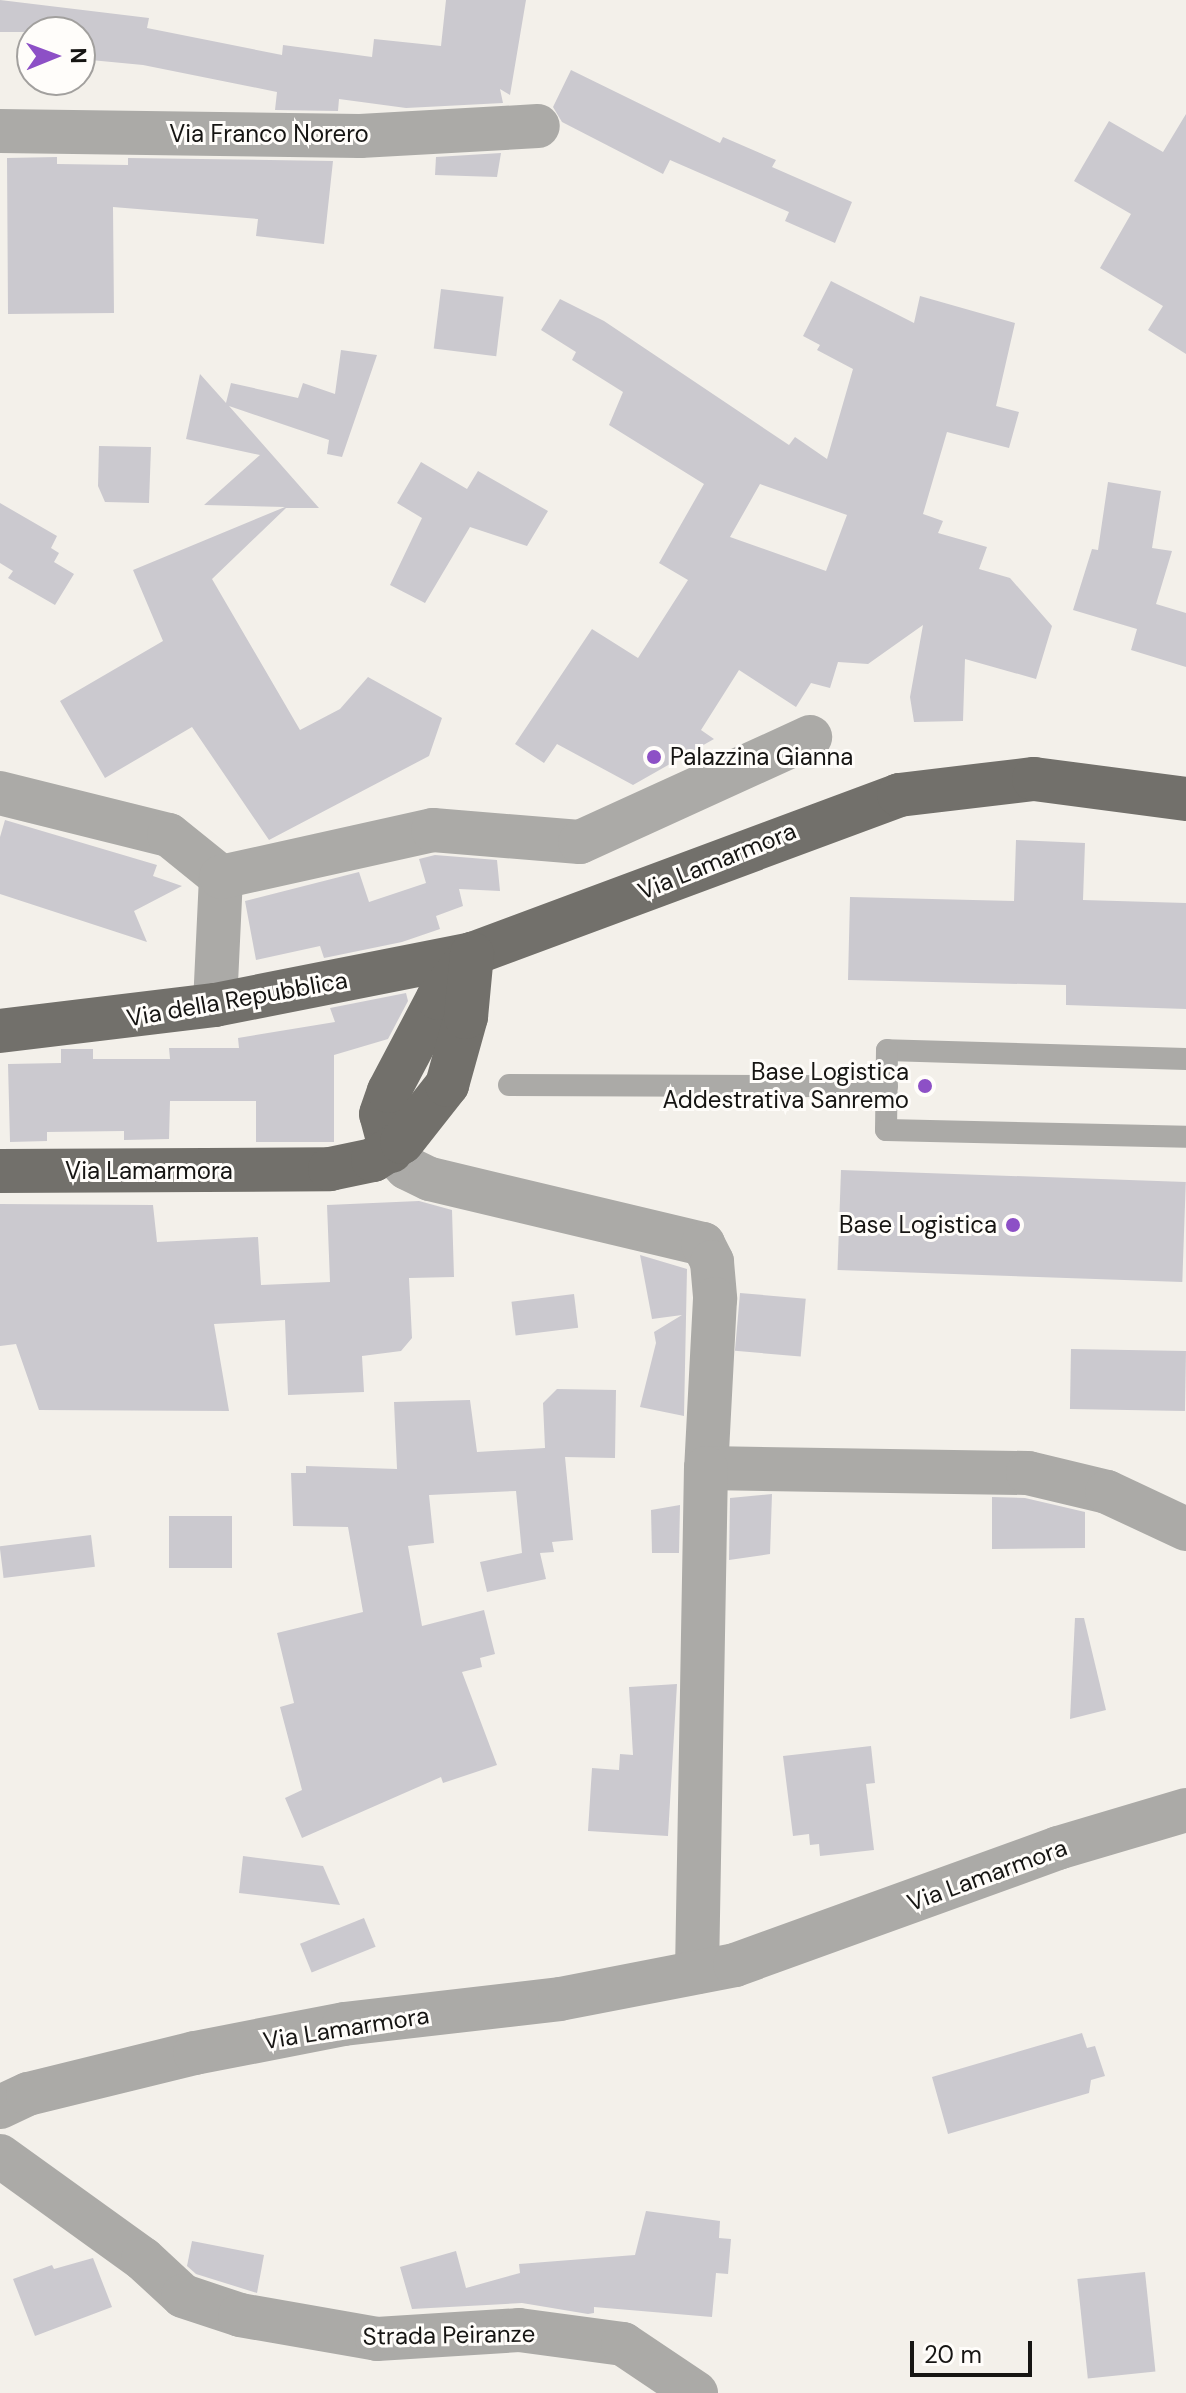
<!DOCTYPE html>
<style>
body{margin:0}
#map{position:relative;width:1186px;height:2393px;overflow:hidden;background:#f3f0ea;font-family:"DM Sans",sans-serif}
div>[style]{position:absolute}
.building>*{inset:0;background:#cbc9cf;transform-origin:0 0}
.lane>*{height:22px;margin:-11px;padding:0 11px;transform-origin:11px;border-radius:11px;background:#abaaa7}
.street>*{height:44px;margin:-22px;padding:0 22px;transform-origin:22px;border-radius:22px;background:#abaaa7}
.primary>*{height:44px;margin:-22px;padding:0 22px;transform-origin:22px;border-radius:22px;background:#72706b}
.dots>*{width:22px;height:22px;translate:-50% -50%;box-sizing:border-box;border:4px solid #fffdfa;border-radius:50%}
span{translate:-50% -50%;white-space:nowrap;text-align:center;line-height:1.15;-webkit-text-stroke:6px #fffdfa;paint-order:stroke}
.street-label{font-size:24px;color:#161513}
.poi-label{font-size:24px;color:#161513}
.left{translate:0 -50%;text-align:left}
.right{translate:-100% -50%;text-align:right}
.north{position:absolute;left:16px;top:16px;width:80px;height:80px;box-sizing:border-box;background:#fffdfa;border:2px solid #a2a09e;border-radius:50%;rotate:89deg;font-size:22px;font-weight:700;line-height:32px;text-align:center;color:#161513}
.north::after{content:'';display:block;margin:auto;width:28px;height:36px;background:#8d50c6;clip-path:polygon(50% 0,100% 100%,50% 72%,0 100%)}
.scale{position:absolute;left:910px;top:2341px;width:122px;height:36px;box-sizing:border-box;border:4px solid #161513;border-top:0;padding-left:10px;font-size:24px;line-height:28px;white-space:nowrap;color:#161513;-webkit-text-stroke:6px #fffdfa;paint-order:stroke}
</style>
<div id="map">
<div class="building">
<div style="clip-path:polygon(0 0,149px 18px,147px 28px,282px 55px,283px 45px,372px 57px,374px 39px,441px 46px,446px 0,526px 0,510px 95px,500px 89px,503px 103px,406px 108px,339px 99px,338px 111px,275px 110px,277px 92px,143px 65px,80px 59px,80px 32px,0 32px)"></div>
<div style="clip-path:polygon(571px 70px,720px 143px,723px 137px,776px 160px,772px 167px,852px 202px,835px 243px,785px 221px,789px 212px,670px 160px,663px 174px,562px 122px,553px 107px)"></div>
<div style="clip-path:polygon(1186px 114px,1186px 354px,1148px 330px,1163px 306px,1100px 268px,1131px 214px,1074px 181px,1109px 121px,1163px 152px)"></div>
<div style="clip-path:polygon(501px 153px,497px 177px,435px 175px,436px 157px)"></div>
<div style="clip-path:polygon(57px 157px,57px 164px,128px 165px,128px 158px,333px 161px,324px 244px,256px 236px,258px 219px,113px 207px,114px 313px,8px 314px,7px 158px)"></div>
<div style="clip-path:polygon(evenodd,831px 281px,914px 323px,920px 296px,1015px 323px,996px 406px,1019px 412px,1009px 448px,947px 432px,923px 514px,943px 521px,938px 533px,987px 547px,979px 569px,1010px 578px,1052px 626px,1036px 679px,965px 659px,963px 721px,914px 722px,910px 697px,923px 625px,868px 664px,838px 662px,830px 688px,811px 683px,796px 707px,739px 670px,701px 730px,714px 739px,633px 785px,557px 744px,544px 763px,515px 744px,592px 629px,638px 658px,688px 580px,659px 563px,704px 484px,609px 425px,623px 392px,572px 360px,576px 352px,541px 330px,560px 299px,604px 321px,789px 445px,795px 437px,827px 459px,853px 369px,817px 350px,820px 345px,803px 336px,831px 281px,760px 484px,847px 515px,826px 571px,730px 537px,760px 484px)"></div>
<div style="left:441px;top:289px;width:63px;height:60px;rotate:7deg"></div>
<div style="clip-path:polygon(341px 350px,377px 355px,342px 457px,327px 454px,329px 440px,229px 406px,319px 508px,286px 508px,212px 579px,300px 730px,340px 709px,368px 677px,442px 718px,429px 756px,269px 840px,192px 727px,105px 778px,60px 701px,163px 641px,133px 570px,285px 507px,204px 505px,260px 455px,186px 439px,200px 374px,226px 403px,231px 383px,298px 398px,303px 383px,335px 394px)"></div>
<div style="clip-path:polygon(99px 446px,151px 447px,149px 503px,105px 502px,98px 486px)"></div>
<div style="clip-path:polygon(421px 462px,467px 489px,478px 471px,548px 511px,527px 546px,470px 527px,425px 603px,390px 585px,422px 518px,397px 503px)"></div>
<div style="clip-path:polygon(1108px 482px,1161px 491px,1152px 548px,1172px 551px,1156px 604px,1186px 613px,1186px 667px,1131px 650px,1137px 629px,1073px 610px,1092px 549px,1098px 550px)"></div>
<div style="clip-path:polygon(0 503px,57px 536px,51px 548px,59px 553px,54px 562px,74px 574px,55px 605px,8px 578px,13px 571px,0 563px)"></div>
<div style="clip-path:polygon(5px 820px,157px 865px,153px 876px,182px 886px,134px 911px,147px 942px,0 894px,0 837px)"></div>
<div style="clip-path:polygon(1016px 840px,1085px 843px,1083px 900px,1186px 903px,1186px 1009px,1066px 1005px,1066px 985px,848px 980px,850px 897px,1014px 901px)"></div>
<div style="clip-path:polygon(435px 855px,497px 860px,500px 891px,459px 889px,463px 906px,436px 916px,440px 929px,402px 942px,324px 958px,320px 946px,256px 960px,245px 901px,359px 872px,369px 902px,426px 883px,419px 859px)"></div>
<div style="clip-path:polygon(406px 993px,408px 1001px,388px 1039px,334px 1055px,334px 1142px,256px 1142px,256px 1101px,170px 1101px,169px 1139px,124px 1140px,124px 1131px,47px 1132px,47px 1141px,10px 1142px,8px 1064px,61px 1063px,61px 1049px,93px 1049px,93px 1059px,170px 1059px,169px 1048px,239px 1048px,238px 1038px,335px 1022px,330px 1008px)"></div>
<div style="left:841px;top:1170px;width:345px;height:100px;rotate:2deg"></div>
<div style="clip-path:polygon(419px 1201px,452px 1210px,454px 1277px,409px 1278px,412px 1338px,401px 1351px,362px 1356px,364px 1392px,288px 1395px,285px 1320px,214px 1324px,229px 1411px,39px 1410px,16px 1344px,0 1346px,0 1204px,153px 1205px,157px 1242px,258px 1237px,261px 1285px,330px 1282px,327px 1205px)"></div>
<div style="clip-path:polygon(640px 1255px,687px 1269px,684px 1416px,640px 1407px,656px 1343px,654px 1332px,682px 1315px,652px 1319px)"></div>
<div style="left:740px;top:1293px;width:66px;height:58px;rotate:5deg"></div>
<div style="left:574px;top:1294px;width:34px;height:63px;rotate:83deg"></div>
<div style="left:1071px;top:1349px;width:115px;height:60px;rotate:1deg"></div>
<div style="clip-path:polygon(557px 1389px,616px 1390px,615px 1458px,565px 1457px,573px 1540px,552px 1542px,554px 1552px,540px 1553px,546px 1579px,487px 1592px,480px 1562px,522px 1553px,516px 1491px,429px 1495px,434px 1543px,408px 1546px,422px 1626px,484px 1610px,495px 1654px,480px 1658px,482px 1667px,462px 1672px,497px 1765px,443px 1783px,441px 1777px,302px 1838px,285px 1798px,302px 1790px,280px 1707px,294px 1703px,277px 1633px,363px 1612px,348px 1527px,293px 1526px,291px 1473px,306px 1473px,306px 1466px,397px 1469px,394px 1402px,470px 1400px,477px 1452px,545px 1448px,543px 1403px)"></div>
<div style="clip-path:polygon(772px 1494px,770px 1554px,729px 1560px,730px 1498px)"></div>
<div style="clip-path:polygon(992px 1497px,1025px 1498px,1085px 1512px,1085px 1548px,992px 1549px)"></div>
<div style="clip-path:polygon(680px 1505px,679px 1553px,652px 1553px,651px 1510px)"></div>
<div style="left:232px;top:1516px;width:52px;height:63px;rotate:90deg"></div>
<div style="left:91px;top:1535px;width:32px;height:92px;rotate:83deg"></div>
<div style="clip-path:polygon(1075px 1618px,1084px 1618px,1106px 1710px,1070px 1719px)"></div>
<div style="clip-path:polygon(677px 1684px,668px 1836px,588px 1831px,592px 1768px,619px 1770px,620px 1754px,633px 1755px,629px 1687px)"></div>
<div style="clip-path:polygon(871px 1746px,875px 1783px,866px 1784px,874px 1850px,820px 1856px,819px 1844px,810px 1845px,809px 1834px,793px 1836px,783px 1756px)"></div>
<div style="clip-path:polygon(243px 1856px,323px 1866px,340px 1905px,239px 1893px)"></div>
<div style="left:364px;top:1918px;width:31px;height:69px;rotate:68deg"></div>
<div style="clip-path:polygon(1082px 2033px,1087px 2048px,1095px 2046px,1105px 2076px,1091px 2080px,1089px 2093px,948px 2134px,932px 2077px)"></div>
<div style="clip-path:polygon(646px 2211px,720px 2221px,719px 2238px,731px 2239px,728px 2274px,716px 2273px,712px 2317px,594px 2307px,594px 2313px,588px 2314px,522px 2303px,412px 2309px,400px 2267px,456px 2251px,466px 2288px,520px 2273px,519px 2264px,635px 2255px)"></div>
<div style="clip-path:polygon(192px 2241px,264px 2255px,257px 2293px,196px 2274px,187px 2266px)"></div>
<div style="clip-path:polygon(93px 2258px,112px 2307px,35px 2336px,13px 2279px,52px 2265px,54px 2269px)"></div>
<div style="left:1145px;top:2272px;width:100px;height:68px;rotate:84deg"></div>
</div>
<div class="lane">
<div style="left:1186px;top:1059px;width:299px;rotate:-178.3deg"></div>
<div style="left:887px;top:1050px;width:80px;rotate:90.7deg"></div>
<div style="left:886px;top:1130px;width:300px;rotate:1.3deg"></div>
<div style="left:509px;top:1085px;width:378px;rotate:0.2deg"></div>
</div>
<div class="street">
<div style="left:0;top:131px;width:360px;rotate:0.8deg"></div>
<div style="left:360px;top:136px;width:178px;rotate:-3.2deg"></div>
<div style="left:0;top:793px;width:174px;rotate:14deg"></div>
<div style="left:169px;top:835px;width:67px;rotate:38.9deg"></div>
<div style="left:221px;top:877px;width:128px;rotate:92.7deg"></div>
<div style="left:221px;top:877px;width:217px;rotate:-12.5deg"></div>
<div style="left:433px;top:830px;width:147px;rotate:4.7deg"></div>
<div style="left:580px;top:842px;width:253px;rotate:-24.5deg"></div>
<div style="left:391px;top:1151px;width:23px;rotate:47deg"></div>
<div style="left:407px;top:1168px;width:25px;rotate:26deg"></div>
<div style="left:430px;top:1179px;width:281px;rotate:13.4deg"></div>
<div style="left:703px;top:1244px;width:20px;rotate:63deg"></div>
<div style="left:712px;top:1262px;width:37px;rotate:85deg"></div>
<div style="left:715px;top:1299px;width:169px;rotate:93deg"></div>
<div style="left:706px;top:1468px;width:322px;rotate:0.9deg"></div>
<div style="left:1028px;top:1473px;width:81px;rotate:13.5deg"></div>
<div style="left:1107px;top:1492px;width:87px;rotate:25.1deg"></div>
<div style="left:697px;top:1972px;width:504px;rotate:-88.98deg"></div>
<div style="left:0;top:2107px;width:31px;rotate:-25deg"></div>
<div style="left:28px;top:2094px;width:172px;rotate:-13.8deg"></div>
<div style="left:195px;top:2053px;width:152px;rotate:-11deg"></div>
<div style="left:344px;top:2024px;width:217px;rotate:-6.6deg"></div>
<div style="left:560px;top:1999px;width:178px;rotate:-11deg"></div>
<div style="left:735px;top:1965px;width:344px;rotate:-19.9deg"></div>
<div style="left:1058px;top:1848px;width:134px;rotate:-16.5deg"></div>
<div style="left:0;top:2156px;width:176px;rotate:35.8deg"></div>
<div style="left:143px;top:2259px;width:54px;rotate:42.8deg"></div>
<div style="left:183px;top:2296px;width:60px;rotate:18.4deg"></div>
<div style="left:240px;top:2315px;width:139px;rotate:9.9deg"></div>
<div style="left:377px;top:2339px;width:142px;rotate:-3.6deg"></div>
<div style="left:519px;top:2330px;width:105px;rotate:7.7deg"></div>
<div style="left:623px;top:2344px;width:88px;rotate:33.9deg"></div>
</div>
<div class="primary">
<div style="left:0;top:1031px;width:217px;rotate:-6.9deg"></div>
<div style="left:215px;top:1005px;width:262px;rotate:-11.2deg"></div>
<div style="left:472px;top:954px;width:456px;rotate:-20.4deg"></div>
<div style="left:899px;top:795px;width:136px;rotate:-6.8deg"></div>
<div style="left:1034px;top:779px;width:153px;rotate:7.5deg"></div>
<div style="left:391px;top:1151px;width:38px;rotate:-105deg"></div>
<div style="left:381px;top:1114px;width:24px;rotate:-71deg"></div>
<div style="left:389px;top:1091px;width:105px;rotate:-62.2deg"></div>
<div style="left:438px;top:998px;width:56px;rotate:-52.3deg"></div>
<div style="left:0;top:1171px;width:330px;rotate:-0.3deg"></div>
<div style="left:330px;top:1169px;width:44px;rotate:-11.8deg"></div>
<div style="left:373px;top:1160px;width:34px;rotate:-32deg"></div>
<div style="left:402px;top:1142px;width:73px;rotate:-51.7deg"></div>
<div style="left:447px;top:1085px;width:71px;rotate:-74.4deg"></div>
<div style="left:466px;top:1017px;width:63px;rotate:-84.6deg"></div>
</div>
<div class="dots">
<div style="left:654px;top:757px;background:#8d50c6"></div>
<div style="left:925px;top:1086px;background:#8d50c6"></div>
<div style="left:1013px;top:1225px;background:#8d50c6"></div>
</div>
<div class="street-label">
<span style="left:269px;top:134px">Via Franco Norero</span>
<span style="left:717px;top:861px;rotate:-22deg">Via Lamarmora</span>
<span style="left:237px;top:999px;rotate:-10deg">Via della Repubblica</span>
<span style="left:149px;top:1171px">Via Lamarmora</span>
<span style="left:987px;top:1875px;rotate:-20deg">Via Lamarmora</span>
<span style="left:346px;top:2028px;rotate:-9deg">Via Lamarmora</span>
<span style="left:449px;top:2335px;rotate:-1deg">Strada Peiranze</span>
</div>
<div class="poi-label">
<span class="left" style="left:670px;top:757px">Palazzina Gianna</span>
<span class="right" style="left:909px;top:1086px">Base Logistica<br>Addestrativa Sanremo</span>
<span class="right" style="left:997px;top:1225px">Base Logistica</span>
</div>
<div class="north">N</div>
<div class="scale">20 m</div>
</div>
